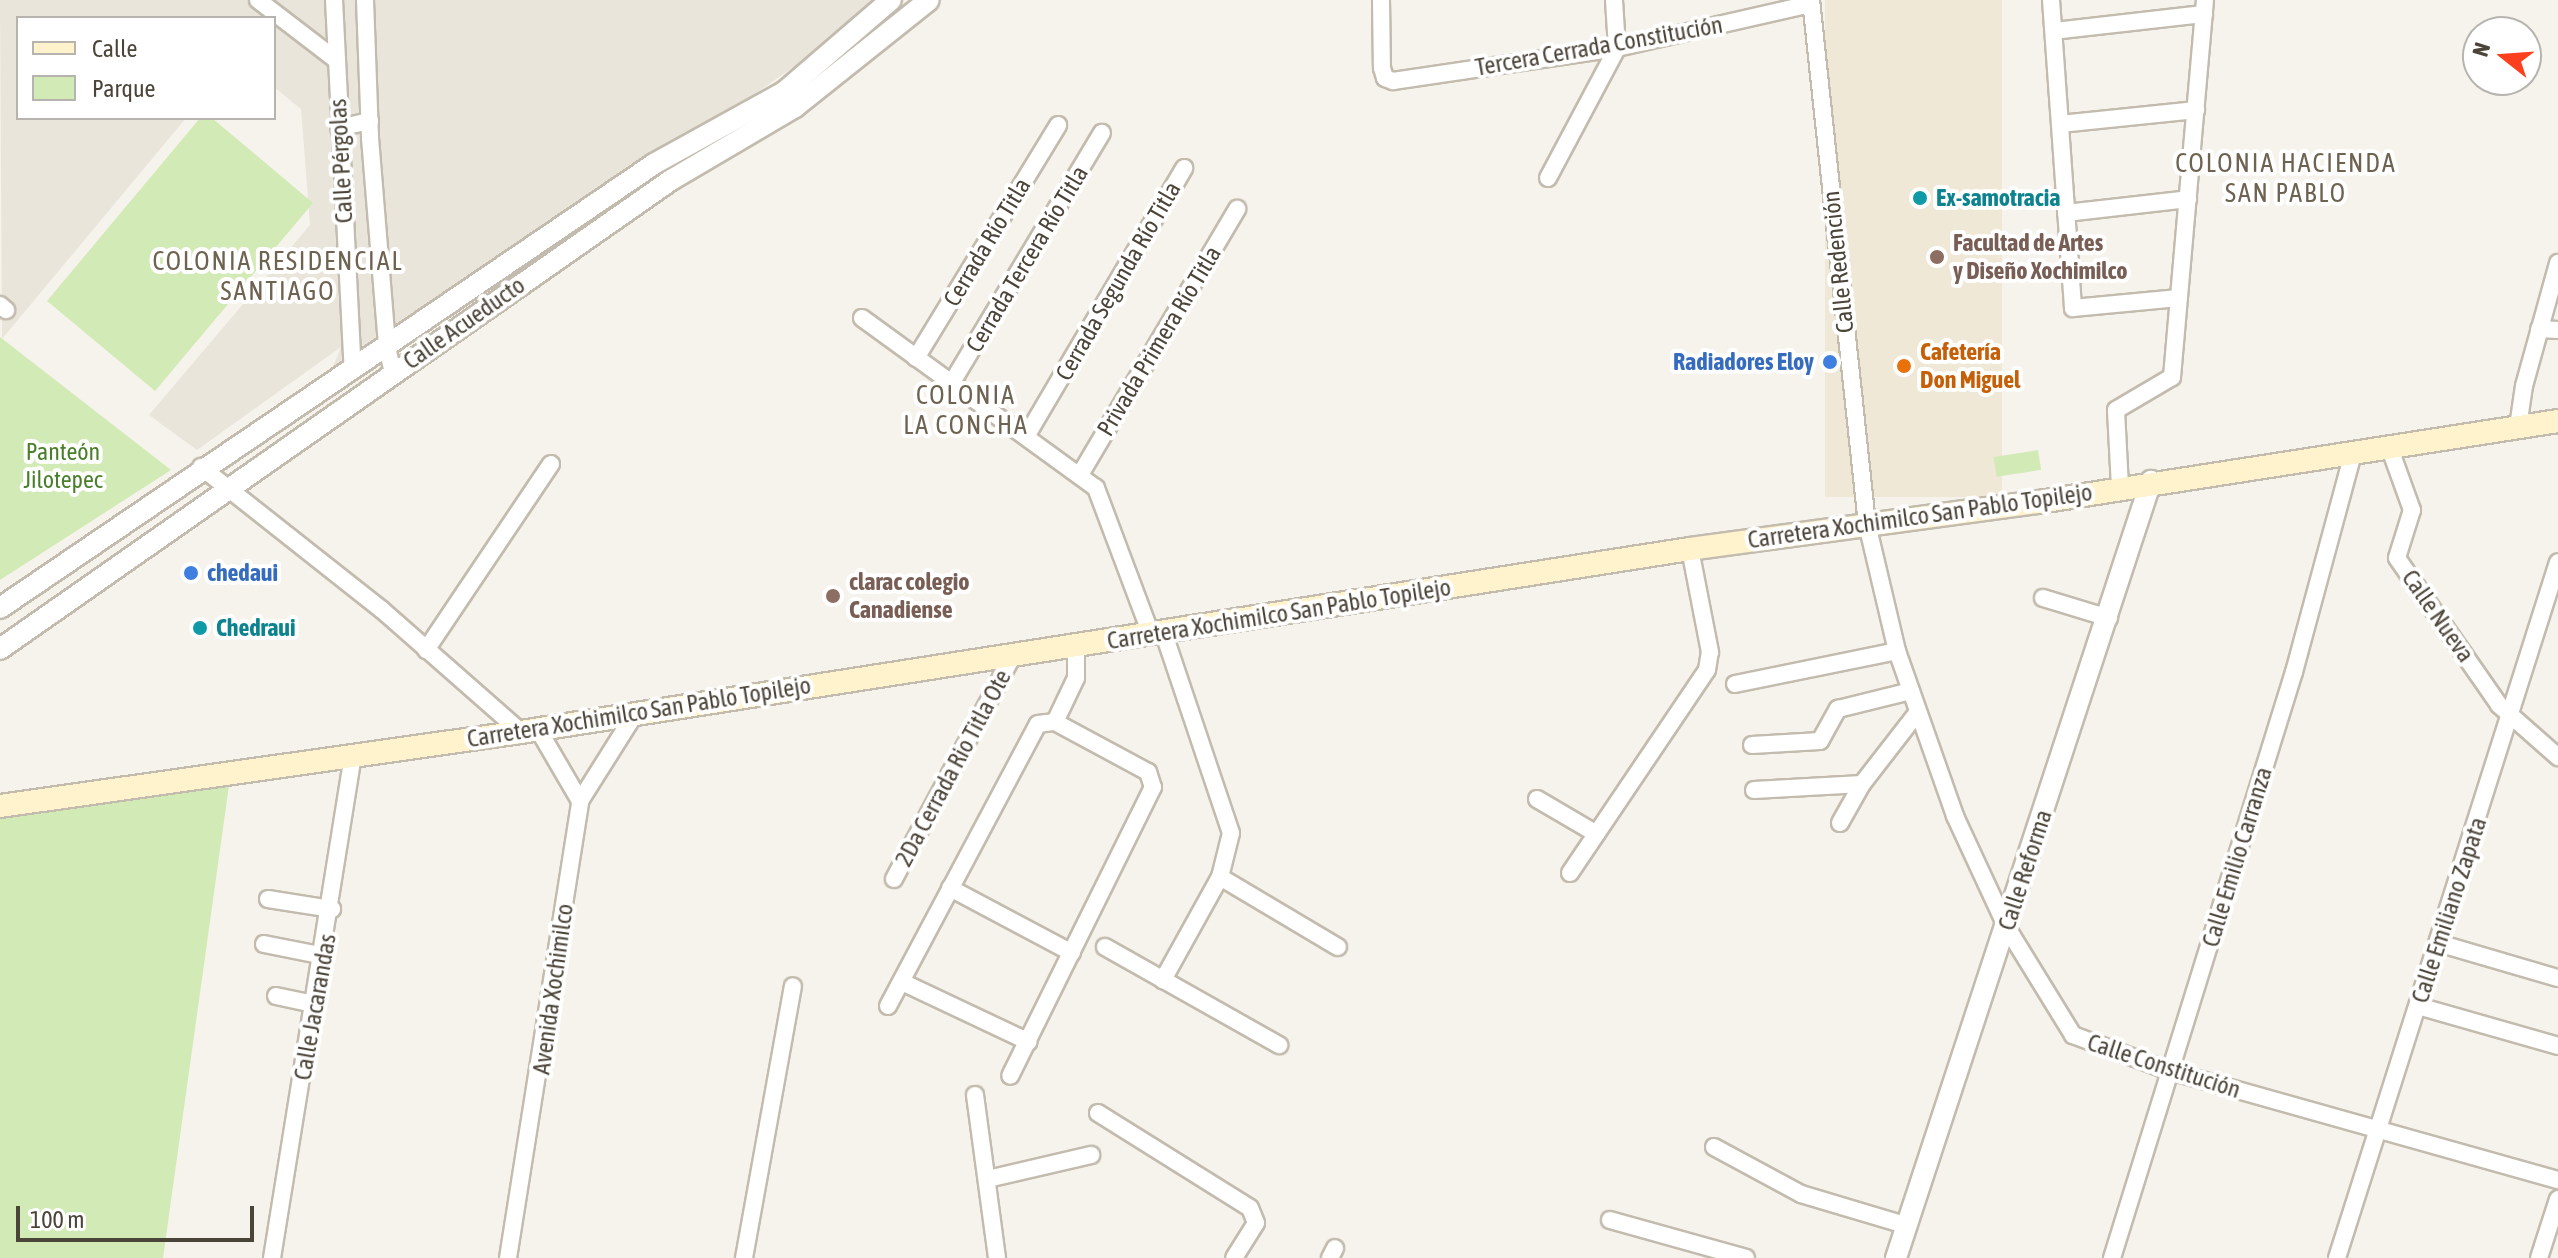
<!DOCTYPE html>
<meta charset="utf-8">
<style>
body{margin:0}
#map{position:relative;width:2558px;height:1258px;overflow:hidden;background:#f6f3ec;font-family:"Asap Condensed",sans-serif}
div>[style]{position:absolute}
.residential>*{inset:0;background:#eae5da}
.education>*{inset:0;background:#efe8d6;transform-origin:0 0}
.green>*{inset:0;background:#d2eab5;transform-origin:0 0}
.roads{filter:drop-shadow(2px 0 #c2bbae) drop-shadow(-2px 0 #c2bbae) drop-shadow(0 2px #c2bbae) drop-shadow(0 -2px #c2bbae)}
.minor>*{height:16px;margin:-8px;padding:0 8px;transform-origin:8px;border-radius:8px;background:#fff}
.tertiary>*{height:20px;margin:-10px;padding:0 10px;transform-origin:10px;border-radius:10px;background:#fff}
.secondary>*{height:22px;margin:-11px;padding:0 11px;transform-origin:11px;border-radius:11px;background:#fff3cd}
.dots>*{width:22px;height:22px;translate:-50% -50%;box-sizing:border-box;border:4px solid #fff;border-radius:50%}
span{translate:-50% -50%;white-space:nowrap;text-align:center;line-height:1.15;-webkit-text-stroke:8px #fff;paint-order:stroke}
.street-label{font-size:24px;color:#4b4439}
.culture-label{font-size:24px;color:#0d838f;font-weight:700}
.left{translate:0 -50%;text-align:left}
.education-label{font-size:24px;color:#785e54;font-weight:700}
.food-label{font-size:24px;color:#c56008;font-weight:700}
.shop-label{font-size:24px;color:#366cbe;font-weight:700}
.right{translate:-100% -50%;text-align:right}
.park-label{font-size:24px;color:#4a7f2a}
.neighbourhood-label{font-size:26px;color:#6e6250;letter-spacing:2px}
.legend{position:absolute;left:16px;top:16px;width:260px;height:104px;box-sizing:border-box;background:#fff;border:2px solid #b7b4b0;margin:0;padding:10px 14px;list-style:none;font-size:24px;color:#4b4439}
.legend li{display:flex;align-items:center;gap:16px;height:40px}
.legend b{width:40px;border:2px solid #b7b4b0}
.north{position:absolute;left:2462px;top:16px;width:80px;height:80px;box-sizing:border-box;background:#fff;border:2px solid #b7b4b0;border-radius:50%;rotate:287deg;font-size:22px;font-weight:700;line-height:32px;text-align:center;color:#4b4439}
.north::after{content:'';display:block;margin:auto;width:28px;height:36px;background:#fc3f1d;clip-path:polygon(50% 0,100% 100%,50% 72%,0 100%)}
.scale{position:absolute;left:16px;top:1206px;width:238px;height:36px;box-sizing:border-box;border:4px solid #4b4439;border-top:0;padding-left:10px;font-size:24px;line-height:28px;white-space:nowrap;color:#4b4439;-webkit-text-stroke:6px #fff;paint-order:stroke}
</style>
<div id="map">
<div class="residential">
<div style="clip-path:polygon(0 0,891px 0,323px 391px,341px 347px,197px 450px,149px 415px,310px 225px,301px 109px,274px 87px,274px 18px,18px 18px,18px 118px,186px 118px,2px 339px)"></div>
</div>
<div class="education">
<div style="left:1825px;top:0;width:177px;height:497px"></div>
</div>
<div class="green">
<div style="clip-path:polygon(200px 118px,212px 118px,313px 203px,155px 391px,47px 301px)"></div>
<div style="clip-path:polygon(0 337px,171px 470px,0 580px)"></div>
<div style="left:2038px;top:450px;width:20px;height:45px;rotate:81deg"></div>
<div style="clip-path:polygon(231px 771px,163px 1258px,0 1258px,0 812px)"></div>
</div>
<div class="roads">
<div class="minor">
<div style="left:258px;top:0;width:97px;rotate:37.5deg"></div>
<div style="left:334px;top:0;width:371px;rotate:87.1deg"></div>
<div style="left:365px;top:0;width:138px;rotate:87.9deg"></div>
<div style="left:370px;top:138px;width:210px;rotate:85.3deg"></div>
<div style="left:387px;top:347px;width:26px;rotate:77deg"></div>
<div style="left:1381px;top:0;width:68px;rotate:89.2deg"></div>
<div style="left:1382px;top:68px;width:10px;rotate:73deg"></div>
<div style="left:1385px;top:78px;width:9px;rotate:21deg"></div>
<div style="left:1393px;top:81px;width:226px;rotate:-8.4deg"></div>
<div style="left:1617px;top:48px;width:199px;rotate:-12.8deg"></div>
<div style="left:1811px;top:0;width:527px;rotate:83.9deg"></div>
<div style="left:1867px;top:524px;width:130px;rotate:76.7deg"></div>
<div style="left:1897px;top:651px;width:175px;rotate:70.6deg"></div>
<div style="left:1955px;top:816px;width:121px;rotate:65.1deg"></div>
<div style="left:2006px;top:926px;width:128px;rotate:58.4deg"></div>
<div style="left:2073px;top:1035px;width:103px;rotate:20.4deg"></div>
<div style="left:2170px;top:1071px;width:403px;rotate:15.7deg"></div>
<div style="left:2051px;top:0;width:309px;rotate:85.9deg"></div>
<div style="left:2073px;top:308px;width:106px;rotate:-5.4deg"></div>
<div style="left:2054px;top:31px;width:151px;rotate:-6.5deg"></div>
<div style="left:2060px;top:124px;width:137px;rotate:-5.9deg"></div>
<div style="left:339px;top:128px;width:32px;rotate:-13deg"></div>
<div style="left:1548px;top:178px;width:147px;rotate:-62deg"></div>
<div style="left:1617px;top:48px;width:48px;rotate:-93.6deg"></div>
<div style="left:2066px;top:213px;width:123px;rotate:-6.5deg"></div>
<div style="left:0;top:305px;width:8px;rotate:40deg"></div>
<div style="left:862px;top:318px;width:289px;rotate:36deg"></div>
<div style="left:1096px;top:488px;width:156px;rotate:69.4deg"></div>
<div style="left:2539px;top:329px;width:19px;rotate:3deg"></div>
<div style="left:916px;top:358px;width:273px;rotate:-58.6deg"></div>
<div style="left:951px;top:384px;width:293px;rotate:-59deg"></div>
<div style="left:2518px;top:427px;width:41px;rotate:-81.7deg"></div>
<div style="left:2524px;top:386px;width:128px;rotate:-74.5deg"></div>
<div style="left:1027px;top:435px;width:310px;rotate:-59.5deg"></div>
<div style="left:2390px;top:449px;width:65px;rotate:70.2deg"></div>
<div style="left:2412px;top:510px;width:50px;rotate:107.4deg"></div>
<div style="left:2397px;top:558px;width:179px;rotate:55.2deg"></div>
<div style="left:2499px;top:705px;width:79px;rotate:41.4deg"></div>
<div style="left:201px;top:467px;width:229px;rotate:38.3deg"></div>
<div style="left:381px;top:609px;width:186px;rotate:41.3deg"></div>
<div style="left:1081px;top:473px;width:307px;rotate:-59.4deg"></div>
<div style="left:2120px;top:487px;width:77px;rotate:-93deg"></div>
<div style="left:2116px;top:410px;width:65px;rotate:-30.5deg"></div>
<div style="left:2172px;top:377px;width:378px;rotate:-85deg"></div>
<div style="left:2043px;top:598px;width:69px;rotate:16.9deg"></div>
<div style="left:1163px;top:631px;width:213px;rotate:71.4deg"></div>
<div style="left:1231px;top:833px;width:45px;rotate:104deg"></div>
<div style="left:1220px;top:877px;width:118px;rotate:119deg"></div>
<div style="left:426px;top:650px;width:224px;rotate:-56.1deg"></div>
<div style="left:1735px;top:684px;width:165px;rotate:-11.5deg"></div>
<div style="left:1055px;top:722px;width:49px;rotate:-64.5deg"></div>
<div style="left:1076px;top:678px;width:32px;rotate:-90deg"></div>
<div style="left:1752px;top:745px;width:68px;rotate:-3.4deg"></div>
<div style="left:1820px;top:741px;width:37px;rotate:-61deg"></div>
<div style="left:1838px;top:709px;width:75px;rotate:-13.9deg"></div>
<div style="left:1754px;top:790px;width:108px;rotate:-3.2deg"></div>
<div style="left:1537px;top:799px;width:69px;rotate:30.3deg"></div>
<div style="left:580px;top:801px;width:105px;rotate:-57.8deg"></div>
<div style="left:1840px;top:823px;width:45px;rotate:-60.6deg"></div>
<div style="left:1862px;top:784px;width:90px;rotate:-52.2deg"></div>
<div style="left:1570px;top:873px;width:245px;rotate:-56deg"></div>
<div style="left:1707px;top:670px;width:18px;rotate:-81deg"></div>
<div style="left:1710px;top:652px;width:105px;rotate:-101deg"></div>
<div style="left:1220px;top:877px;width:137px;rotate:30.7deg"></div>
<div style="left:894px;top:879px;width:251px;rotate:-62deg"></div>
<div style="left:950px;top:888px;width:138px;rotate:28deg"></div>
<div style="left:268px;top:899px;width:65px;rotate:8.9deg"></div>
<div style="left:2438px;top:943px;width:125px;rotate:16.3deg"></div>
<div style="left:264px;top:944px;width:61px;rotate:11.3deg"></div>
<div style="left:1105px;top:947px;width:200px;rotate:29.4deg"></div>
<div style="left:902px;top:982px;width:140px;rotate:25.3deg"></div>
<div style="left:276px;top:996px;width:39px;rotate:12deg"></div>
<div style="left:888px;top:1006px;width:319px;rotate:-62deg"></div>
<div style="left:1038px;top:724px;width:17px;rotate:-7deg"></div>
<div style="left:1055px;top:722px;width:106px;rotate:28.3deg"></div>
<div style="left:1148px;top:772px;width:16px;rotate:72deg"></div>
<div style="left:1153px;top:787px;width:322px;rotate:116.3deg"></div>
<div style="left:2418px;top:1006px;width:146px;rotate:15.9deg"></div>
<div style="left:975px;top:1095px;width:164px;rotate:82.3deg"></div>
<div style="left:1098px;top:1113px;width:179px;rotate:32deg"></div>
<div style="left:1250px;top:1208px;width:16px;rotate:68deg"></div>
<div style="left:1256px;top:1223px;width:41px;rotate:122.2deg"></div>
<div style="left:1714px;top:1147px;width:99px;rotate:28.4deg"></div>
<div style="left:1801px;top:1194px;width:109px;rotate:16.6deg"></div>
<div style="left:988px;top:1179px;width:106px;rotate:-13.1deg"></div>
<div style="left:1610px;top:1220px;width:141px;rotate:15.6deg"></div>
<div style="left:272px;top:1258px;width:509px;rotate:-80.85deg"></div>
<div style="left:508px;top:1258px;width:463px;rotate:-81deg"></div>
<div style="left:580px;top:801px;width:83px;rotate:-120.3deg"></div>
<div style="left:744px;top:1258px;width:276px;rotate:-79.8deg"></div>
<div style="left:1330px;top:1258px;width:11px;rotate:-63deg"></div>
<div style="left:2112px;top:1258px;width:614px;rotate:-72.75deg"></div>
<div style="left:2294px;top:672px;width:226px;rotate:-74.9deg"></div>
<div style="left:2337px;top:1258px;width:730px;rotate:-72.38deg"></div>
<div style="left:2539px;top:1258px;width:62px;rotate:-72.1deg"></div>
</div>
<div class="tertiary">
<div style="left:0;top:608px;width:790px;rotate:-34.17deg"></div>
<div style="left:654px;top:164px;width:149px;rotate:-29deg"></div>
<div style="left:784px;top:92px;width:141px;rotate:-40.7deg"></div>
<div style="left:0;top:649px;width:819px;rotate:-34.95deg"></div>
<div style="left:671px;top:180px;width:144px;rotate:-30.5deg"></div>
<div style="left:795px;top:107px;width:171px;rotate:-38.6deg"></div>
<div style="left:1896px;top:1258px;width:818px;rotate:-71.83deg"></div>
</div>
<div class="secondary">
<div style="left:0;top:806px;width:526px;rotate:-8.08deg"></div>
<div style="left:521px;top:732px;width:1183px;rotate:-8.9deg"></div>
<div style="left:1690px;top:549px;width:352px;rotate:-7.7deg"></div>
<div style="left:2039px;top:502px;width:525px;rotate:-8.87deg"></div>
</div>
</div>
<div class="dots">
<div style="left:1920px;top:198px;background:#0f9aa8"></div>
<div style="left:1937px;top:257px;background:#8d6e63"></div>
<div style="left:1830px;top:362px;background:#3f7fe0"></div>
<div style="left:1904px;top:366px;background:#e8710a"></div>
<div style="left:191px;top:573px;background:#3f7fe0"></div>
<div style="left:833px;top:596px;background:#8d6e63"></div>
<div style="left:200px;top:628px;background:#0f9aa8"></div>
</div>
<div class="street-label">
<span style="left:1599px;top:46px;rotate:-10deg">Tercera Cerrada Constitución</span>
<span style="left:341px;top:161px;rotate:-93deg">Calle Pérgolas</span>
<span style="left:987px;top:242px;rotate:-59deg">Cerrada Río Titla</span>
<span style="left:1027px;top:259px;rotate:-59deg">Cerrada Tercera Río Titla</span>
<span style="left:1838px;top:262px;rotate:-96deg">Calle Redención</span>
<span style="left:1118px;top:281px;rotate:-60deg">Cerrada Segunda Río Titla</span>
<span style="left:464px;top:323px;rotate:-35deg">Calle Acueducto</span>
<span style="left:1159px;top:341px;rotate:-59deg">Privada Primera Río Titla</span>
<span style="left:1920px;top:516px;rotate:-8deg">Carretera Xochimilco San Pablo Topilejo</span>
<span style="left:1279px;top:614px;rotate:-9deg">Carretera Xochimilco San Pablo Topilejo</span>
<span style="left:2438px;top:616px;rotate:55deg">Calle Nueva</span>
<span style="left:639px;top:712px;rotate:-9deg">Carretera Xochimilco San Pablo Topilejo</span>
<span style="left:953px;top:768px;rotate:-62deg">2Da Cerrada Rio Titla Ote</span>
<span style="left:2237px;top:857px;rotate:-73deg">Calle Emilio Carranza</span>
<span style="left:2025px;top:870px;rotate:-72deg">Calle Reforma</span>
<span style="left:2449px;top:910px;rotate:-72deg">Calle Emiliano Zapata</span>
<span style="left:553px;top:989px;rotate:-82deg">Avenida Xochimilco</span>
<span style="left:315px;top:1007px;rotate:-80deg">Calle Jacarandas</span>
<span style="left:2164px;top:1066px;rotate:18deg">Calle Constitución</span>
</div>
<div class="culture-label">
<span class="left" style="left:1936px;top:198px">Ex-samotracia</span>
<span class="left" style="left:216px;top:628px">Chedraui</span>
</div>
<div class="education-label">
<span class="left" style="left:1953px;top:257px">Facultad de Artes<br>y Diseño Xochimilco</span>
<span class="left" style="left:849px;top:596px">clarac colegio<br>Canadiense</span>
</div>
<div class="food-label">
<span class="left" style="left:1920px;top:366px">Cafetería<br>Don Miguel</span>
</div>
<div class="shop-label">
<span class="right" style="left:1814px;top:362px">Radiadores Eloy</span>
<span class="left" style="left:207px;top:573px">chedaui</span>
</div>
<div class="park-label">
<span style="left:63px;top:466px">Panteón<br>Jilotepec</span>
</div>
<div class="neighbourhood-label">
<span style="left:2286px;top:179px">COLONIA HACIENDA<br>SAN PABLO</span>
<span style="left:278px;top:277px">COLONIA RESIDENCIAL<br>SANTIAGO</span>
<span style="left:966px;top:411px">COLONIA<br>LA CONCHA</span>
</div>
<ul class="legend">
<li><b style="height:10px;background:#fff3cd"></b>Calle</li>
<li><b style="height:22px;background:#d2eab5"></b>Parque</li>
</ul>
<div class="north">N</div>
<div class="scale">100 m</div>
</div>
